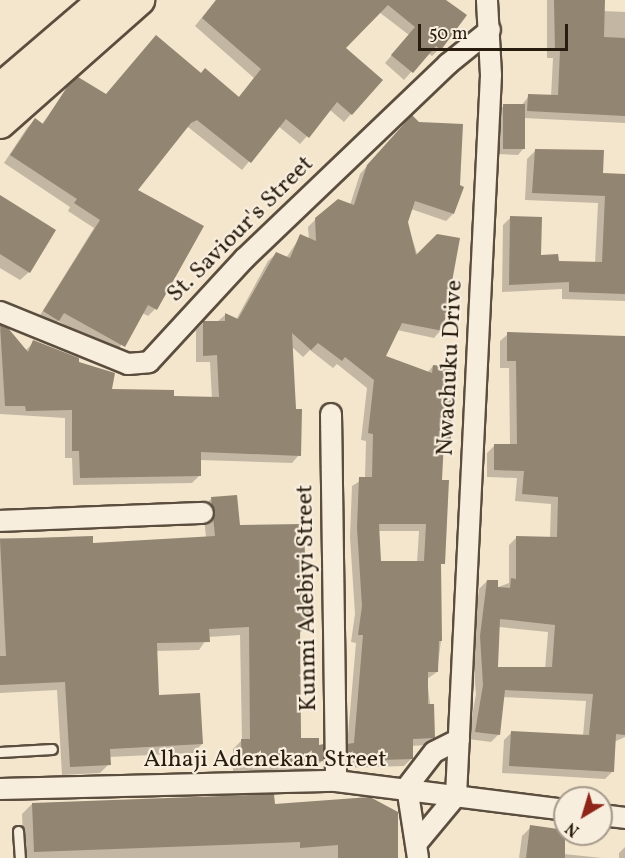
<!DOCTYPE html>
<style>
body{margin:0}
#map{position:relative;width:625px;height:858px;overflow:hidden;background:#f4e5cd;font-family:Vollkorn,serif}
div>[style]{position:absolute}
.shadow>*{inset:0;background:#0003}
.building>*{inset:0;background:#928571;transform-origin:0 0}
.roads{filter:drop-shadow(2px 0 #5b4e3e) drop-shadow(-2px 0 #5b4e3e) drop-shadow(0 2px #5b4e3e) drop-shadow(0 -2px #5b4e3e)}
.lane>*{height:9px;margin:-4.5px;padding:0 4.5px;transform-origin:4.5px;border-radius:4.5px;background:#f8eede}
.street>*{height:20px;margin:-10px;padding:0 10px;transform-origin:10px;border-radius:10px;background:#f8eede}
.primary>*{height:30px;margin:-15px;padding:0 15px;transform-origin:15px;border-radius:15px;background:#f4e5cd}
span{translate:-50% -50%;white-space:nowrap;text-align:center;line-height:1.15;-webkit-text-stroke:4.5px #f8eede;paint-order:stroke}
.street-label{font-size:24px;color:#281c0e}
.north{position:absolute;left:553px;top:786px;width:60px;height:60px;box-sizing:border-box;background:#f8eede;border:2px solid #a59a8b;border-radius:50%;rotate:218deg;font-size:16px;font-weight:700;line-height:24px;text-align:center;color:#281c0e}
.north::after{content:'';display:block;margin:auto;width:21px;height:27px;background:#8f2418;clip-path:polygon(50% 0,100% 100%,50% 72%,0 100%)}
.scale{position:absolute;left:418px;top:24px;width:150px;height:27px;box-sizing:border-box;border:3px solid #281c0e;border-top:0;padding-left:8px;font-size:18px;line-height:21px;white-space:nowrap;color:#281c0e;-webkit-text-stroke:4px #f8eede;paint-order:stroke}
</style>
<div id="map">
<div class="shadow">
<div style="clip-path:polygon(216px 0,444px 0,465px 16px,439px 49px,432px 56px,428px 53px,404px 80px,385px 63px,409px 35px,379px 12px,343px 48px,351px 114px,344px 122px,330px 110px,300px 144px,278px 126px,242px 170px,188px 127px,185px 129px,136px 190px,155px 309px,148px 316px,142px 313px,116px 353px,58px 321px,51px 328px,37px 320px,94px 228px,68px 211px,70px 207px,4px 163px,27px 128px,35px 120px,42px 124px,68px 88px,105px 95px,201px 75px,238px 98px,254px 78px,195px 26px)"></div>
<div style="clip-path:polygon(547px 0,603px 0,603px 11px,625px 12px,625px 123px,523px 118px,523px 149px,518px 155px,498px 154px,498px 111px,504px 106px,521px 106px,529px 96px,551px 97px,553px 58px,547px 58px)"></div>
<div style="clip-path:polygon(evenodd,404px 125px,453px 214px,446px 221px,411px 209px,407px 222px,441px 330px,434px 338px,397px 330px,384px 357px,427px 373px,433px 366px,449px 440px,442px 447px,441px 481px,441px 641px,437px 672px,427px 679px,434px 737px,426px 745px,411px 746px,412px 758px,404px 766px,341px 768px,340px 753px,347px 746px,356px 643px,351px 642px,355px 614px,350px 537px,352px 486px,365px 478px,366px 441px,361px 440px,367px 388px,337px 364px,333px 368px,310px 350px,303px 357px,291px 346px,299px 455px,292px 463px,200px 460px,200px 475px,192px 483px,73px 485px,72px 458px,65px 458px,65px 418px,0 414px,0 329px,8px 331px,25px 351px,34px 342px,77px 363px,110px 391px,212px 399px,210px 362px,196px 362px,196px 330px,203px 323px,217px 322px,225px 315px,236px 320px,268px 261px,276px 254px,286px 258px,301px 236px,309px 240px,308px 227px,316px 219px,350px 205px,360px 174px,404px 125px,378px 531px,419px 531px,417px 563px,380px 563px,378px 531px)"></div>
<div style="clip-path:polygon(535px 151px,601px 174px,625px 176px,625px 301px,562px 299px,562px 289px,502px 292px,503px 225px,511px 217px,540px 257px,557px 262px,595px 264px,598px 203px,525px 200px,527px 159px)"></div>
<div style="clip-path:polygon(0 197px,29px 272px,20px 280px,0 268px)"></div>
<div style="clip-path:polygon(evenodd,508px 334px,625px 339px,625px 737px,614px 742px,613px 771px,605px 779px,502px 773px,504px 740px,511px 733px,583px 736px,586px 701px,502px 697px,499px 734px,491px 742px,468px 739px,476px 694px,472px 645px,479px 589px,487px 581px,496px 588px,509px 583px,509px 545px,517px 537px,550px 538px,551px 504px,515px 501px,517px 478px,487px 477px,487px 453px,495px 445px,510px 445px,509px 368px,500px 368px,500px 341px,508px 334px,499px 627px,548px 632px,545px 669px,496px 669px,499px 627px)"></div>
<div style="clip-path:polygon(212px 498px,238px 527px,308px 624px,299px 634px,300px 740px,322px 761px,313px 770px,233px 773px,233px 749px,242px 740px,240px 635px,208px 637px,199px 650px,156px 651px,158px 697px,202px 744px,193px 753px,109px 757px,109px 764px,100px 773px,62px 775px,57px 690px,0 693px,0 538px,91px 538px,92px 544px,206px 538px,203px 507px)"></div>
<div style="clip-path:polygon(32px 804px,273px 805px,396px 858px,24px 858px,22px 814px)"></div>
<div style="clip-path:polygon(531px 827px,565px 832px,564px 854px,602px 858px,519px 858px,522px 836px)"></div>
<div style="clip-path:polygon(625px 847px,625px 858px,619px 858px,619px 853px)"></div>
</div>
<div class="building">
<div style="clip-path:polygon(216px 0,446px 0,467px 15px,441px 50px,436px 46px,413px 73px,391px 55px,415px 27px,388px 5px,346px 48px,383px 80px,352px 115px,337px 102px,309px 138px,286px 119px,251px 163px,197px 120px,191px 123px,138px 190px,204px 226px,157px 310px,148px 305px,125px 347px,64px 313px,59px 321px,43px 311px,100px 220px,74px 203px,77px 199px,10px 155px,35px 118px,43px 124px,67px 87px,78px 77px,106px 94px,156px 35px,201px 73px,205px 68px,239px 97px,261px 69px,202px 18px)"></div>
<div style="clip-path:polygon(554px 0,605px 0,604px 37px,625px 38px,625px 116px,527px 111px,528px 94px,558px 95px,560px 51px,555px 51px)"></div>
<div style="left:503px;top:104px;width:22px;height:45px"></div>
<div style="clip-path:polygon(evenodd,412px 115px,419px 122px,463px 124px,460px 185px,464px 187px,454px 214px,415px 201px,408px 222px,416px 255px,437px 234px,460px 238px,443px 331px,402px 323px,386px 356px,432px 373px,433px 365px,452px 367px,451px 440px,444px 440px,442px 480px,449px 480px,445px 564px,441px 564px,442px 641px,439px 641px,438px 672px,428px 672px,428px 704px,434px 704px,435px 738px,413px 739px,413px 759px,348px 761px,347px 744px,354px 743px,363px 635px,358px 635px,362px 606px,357px 528px,359px 477px,372px 477px,373px 434px,368px 433px,374px 380px,345px 357px,342px 361px,318px 343px,311px 350px,292px 333px,296px 409px,302px 409px,301px 456px,201px 452px,201px 476px,80px 478px,79px 451px,72px 451px,72px 410px,26px 411px,25px 406px,5px 406px,0 325px,8px 328px,28px 352px,33px 340px,79px 358px,79px 362px,115px 373px,112px 389px,174px 390px,174px 396px,219px 397px,217px 355px,203px 356px,203px 321px,225px 321px,225px 313px,238px 319px,276px 252px,290px 258px,300px 234px,316px 241px,315px 218px,338px 199px,354px 205px,367px 165px,412px 115px,379px 524px,426px 524px,424px 561px,381px 561px,379px 524px)"></div>
<div style="clip-path:polygon(535px 149px,604px 150px,603px 173px,625px 174px,625px 294px,569px 292px,569px 282px,509px 285px,510px 216px,542px 217px,541px 255px,558px 254px,559px 261px,602px 262px,605px 196px,532px 193px)"></div>
<div style="clip-path:polygon(0 195px,56px 230px,30px 273px,0 254px)"></div>
<div style="clip-path:polygon(evenodd,507px 332px,625px 336px,625px 735px,616px 734px,614px 772px,509px 766px,511px 731px,589px 735px,593px 694px,505px 690px,500px 735px,475px 732px,483px 685px,480px 636px,487px 580px,498px 580px,498px 587px,510px 588px,511px 578px,516px 579px,516px 536px,557px 537px,558px 497px,522px 494px,524px 471px,494px 470px,494px 444px,517px 444px,516px 361px,507px 361px,507px 332px,500px 619px,555px 625px,552px 667px,498px 667px,500px 619px)"></div>
<div style="clip-path:polygon(237px 495px,240px 525px,303px 524px,310px 625px,300px 625px,301px 738px,319px 738px,319px 745px,324px 744px,324px 761px,242px 765px,241px 739px,250px 739px,249px 627px,209px 629px,210px 642px,157px 643px,159px 695px,200px 693px,203px 744px,110px 749px,111px 765px,70px 767px,65px 682px,0 685px,0 656px,6px 656px,0 539px,93px 536px,93px 543px,215px 536px,211px 497px)"></div>
<div style="clip-path:polygon(274px 794px,275px 804px,370px 797px,398px 812px,398px 858px,338px 858px,338px 845px,300px 848px,300px 842px,34px 852px,32px 803px)"></div>
<div style="clip-path:polygon(530px 825px,565px 830px,565px 858px,526px 858px)"></div>
</div>
<div class="roads">
<div class="lane">
<div style="left:0;top:752px;width:52px;rotate:-3.3deg"></div>
<div style="left:18px;top:831px;width:27px;rotate:86deg"></div>
</div>
<div class="street">
<div style="left:0;top:312px;width:138px;rotate:22.1deg"></div>
<div style="left:128px;top:364px;width:21px;rotate:-5deg"></div>
<div style="left:149px;top:362px;width:142px;rotate:-47.3deg"></div>
<div style="left:245px;top:258px;width:281px;rotate:-43.7deg"></div>
<div style="left:448px;top:64px;width:54px;rotate:-39deg"></div>
<div style="left:331px;top:414px;width:367px;rotate:89.2deg"></div>
<div style="left:0;top:521px;width:203px;rotate:-2.3deg"></div>
<div style="left:407px;top:787px;width:44px;rotate:-52.4deg"></div>
<div style="left:434px;top:752px;width:28px;rotate:-27deg"></div>
<div style="left:407px;top:787px;width:72px;rotate:81.2deg"></div>
<div style="left:0;top:789px;width:336px;rotate:-1.4deg"></div>
<div style="left:336px;top:781px;width:231px;rotate:7.2deg"></div>
<div style="left:456px;top:796px;width:722px;rotate:-87.22deg"></div>
<div style="left:491px;top:75px;width:75px;rotate:-93.1deg"></div>
<div style="left:601px;top:815px;width:24px;rotate:7deg"></div>
<div style="left:417px;top:843px;width:61px;rotate:-50.3deg"></div>
</div>
<div class="primary">
<div style="left:0;top:89px;width:137px;rotate:-40.6deg"></div>
<div style="left:0;top:123px;width:186px;rotate:-41.5deg"></div>
</div>
</div>
<div class="street-label">
<span style="left:241px;top:230px;rotate:-45deg">St. Saviour's Street</span>
<span style="left:451px;top:368px;rotate:-87deg">Nwachuku Drive</span>
<span style="left:308px;top:598px;rotate:-91deg">Kunmi Adebiyi Street</span>
<span style="left:265px;top:761px">Alhaji Adenekan Street</span>
</div>
<div class="north">N</div>
<div class="scale">50 m</div>
</div>
